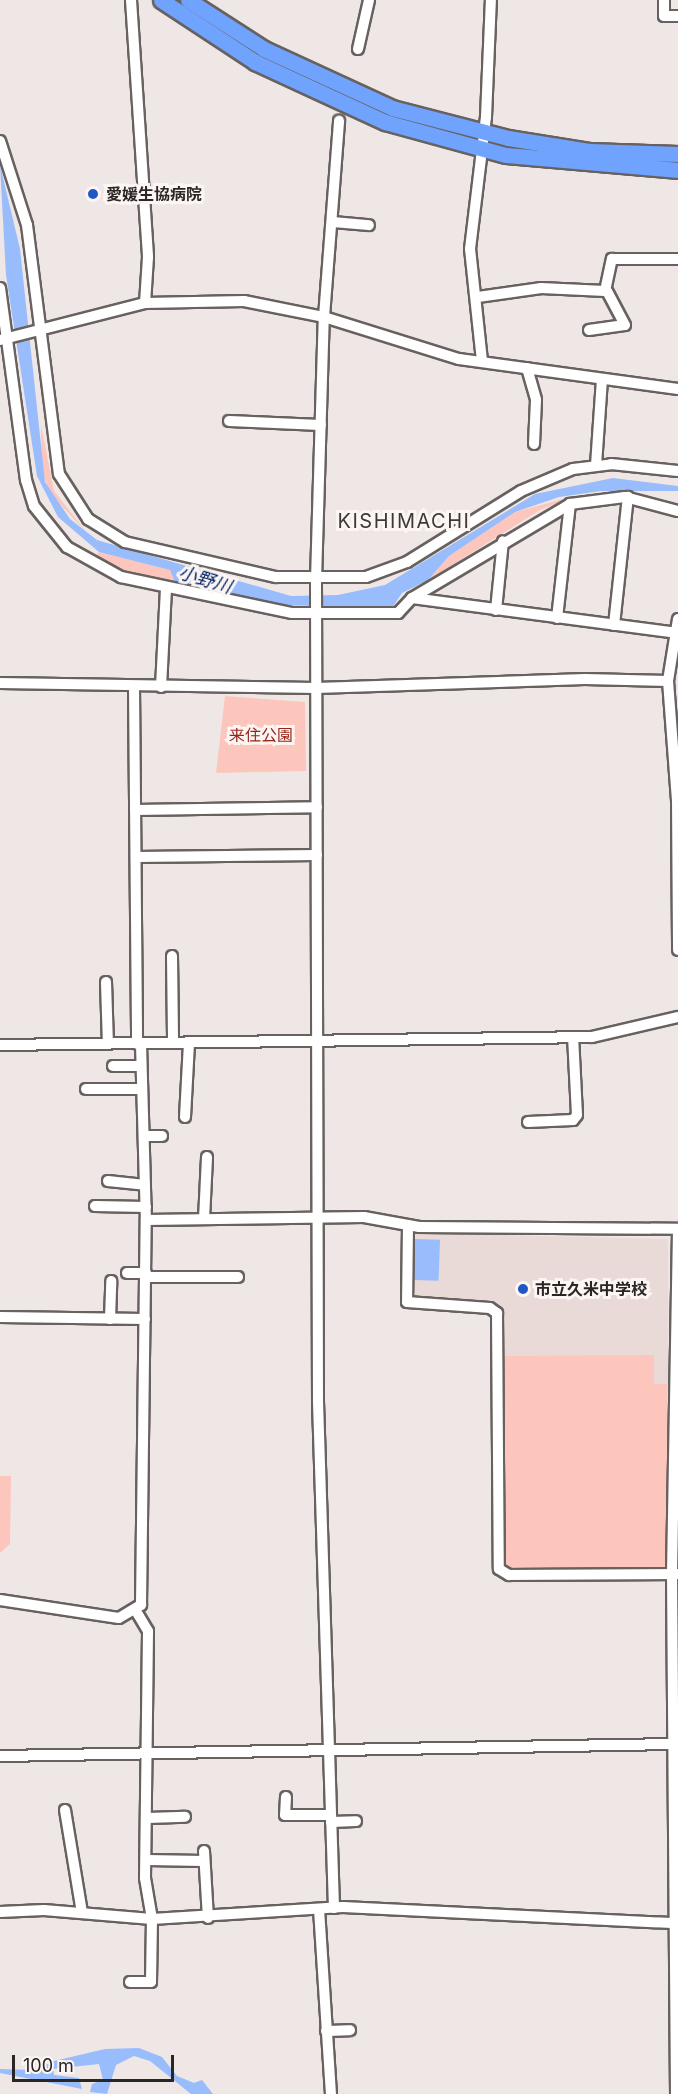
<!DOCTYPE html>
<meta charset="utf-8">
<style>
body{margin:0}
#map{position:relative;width:678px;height:2094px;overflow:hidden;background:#efe7e6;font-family:Inter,"Noto Sans JP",sans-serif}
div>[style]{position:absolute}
.built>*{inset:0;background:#eadad7}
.green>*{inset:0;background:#fcc6bd}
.water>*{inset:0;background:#98bcfc;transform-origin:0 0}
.roads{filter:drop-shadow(2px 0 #67615f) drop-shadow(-2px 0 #67615f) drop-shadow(0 2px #67615f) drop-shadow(0 -2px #67615f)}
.minor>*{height:10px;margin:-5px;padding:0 5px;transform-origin:5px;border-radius:5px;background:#fff}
.highway>*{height:15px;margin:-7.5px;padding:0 7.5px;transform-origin:7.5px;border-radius:7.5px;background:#70a3fe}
.dots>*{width:16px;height:16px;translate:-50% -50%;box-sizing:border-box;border:3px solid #fcf5f3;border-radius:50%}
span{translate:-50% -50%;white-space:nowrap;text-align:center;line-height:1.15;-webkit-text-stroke:6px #fcf5f3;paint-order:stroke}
.poi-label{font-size:16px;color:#292625;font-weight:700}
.left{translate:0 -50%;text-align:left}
.park-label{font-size:16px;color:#982417}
.water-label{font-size:18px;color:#032668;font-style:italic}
.quarter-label{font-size:20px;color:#3e3837;letter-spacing:1.5px}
.scale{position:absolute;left:12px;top:2055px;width:162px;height:27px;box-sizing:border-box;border:3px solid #292625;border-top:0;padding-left:8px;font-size:18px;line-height:21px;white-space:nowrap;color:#292625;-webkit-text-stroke:4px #fcf5f3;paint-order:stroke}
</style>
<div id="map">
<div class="built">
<div style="clip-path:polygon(411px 1233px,668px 1239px,669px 1564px,507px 1571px,500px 1308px,412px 1301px)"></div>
</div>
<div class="green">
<div style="clip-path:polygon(41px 425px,54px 491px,87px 533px,50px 493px,42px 471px)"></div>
<div style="clip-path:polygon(578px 495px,540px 510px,428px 580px,449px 556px,515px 512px)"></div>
<div style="clip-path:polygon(99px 552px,170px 570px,175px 582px,117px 568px,95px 558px)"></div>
<div style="clip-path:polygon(225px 696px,305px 702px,306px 771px,216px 773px)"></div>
<div style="clip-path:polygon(654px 1355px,654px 1384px,667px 1384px,669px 1564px,660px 1570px,504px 1568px,500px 1356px)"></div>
<div style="clip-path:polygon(0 1476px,11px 1476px,10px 1544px,0 1553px)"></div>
</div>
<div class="water">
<div style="clip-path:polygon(0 165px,20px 249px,45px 482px,70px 519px,97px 540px,291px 596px,338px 595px,385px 585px,535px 494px,613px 478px,678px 486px,678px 491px,601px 491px,559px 497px,515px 512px,449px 556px,428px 580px,402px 593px,392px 608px,279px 605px,175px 582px,170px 570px,99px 552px,58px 517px,37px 476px,6px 275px)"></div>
<div style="left:415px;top:1239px;width:25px;height:41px;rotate:2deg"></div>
<div style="clip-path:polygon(139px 2048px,162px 2057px,177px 2076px,194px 2083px,202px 2080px,213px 2094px,191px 2094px,150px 2061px,134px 2056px,116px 2065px,107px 2094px,90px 2092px,92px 2084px,103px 2080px,99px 2064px,53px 2069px,54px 2075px,79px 2078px,82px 2089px,0 2073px,0 2069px,35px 2070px,54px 2061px,105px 2049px)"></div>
</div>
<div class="roads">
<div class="minor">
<div style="left:131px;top:0;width:258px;rotate:86.2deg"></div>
<div style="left:148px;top:257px;width:46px;rotate:93.7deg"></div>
<div style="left:664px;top:0;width:16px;rotate:90deg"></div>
<div style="left:664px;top:16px;width:14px"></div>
<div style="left:358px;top:49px;width:50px;rotate:-77.3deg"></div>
<div style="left:0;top:141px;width:88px;rotate:72.2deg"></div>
<div style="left:27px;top:225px;width:251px;rotate:82.7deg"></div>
<div style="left:59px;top:474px;width:54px;rotate:57.2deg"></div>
<div style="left:88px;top:519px;width:44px;rotate:31.9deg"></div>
<div style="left:125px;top:542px;width:155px;rotate:13.1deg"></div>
<div style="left:276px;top:577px;width:90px"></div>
<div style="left:366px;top:577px;width:44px;rotate:-20.1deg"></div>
<div style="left:407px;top:562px;width:134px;rotate:-31.9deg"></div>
<div style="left:521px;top:491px;width:56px;rotate:-22.9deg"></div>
<div style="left:573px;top:469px;width:38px;rotate:-7deg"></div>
<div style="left:611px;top:464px;width:67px;rotate:6deg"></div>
<div style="left:333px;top:222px;width:36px;rotate:5deg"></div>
<div style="left:0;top:288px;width:194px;rotate:82.3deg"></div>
<div style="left:26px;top:480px;width:27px;rotate:73deg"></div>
<div style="left:34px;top:506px;width:53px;rotate:51.2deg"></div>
<div style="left:67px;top:547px;width:62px;rotate:29.1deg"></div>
<div style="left:121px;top:577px;width:175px;rotate:11.9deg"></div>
<div style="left:292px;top:613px;width:106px"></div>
<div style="left:398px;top:613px;width:21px;rotate:-47deg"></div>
<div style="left:412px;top:598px;width:184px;rotate:-30.7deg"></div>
<div style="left:570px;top:504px;width:55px;rotate:-7.3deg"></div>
<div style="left:625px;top:497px;width:55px;rotate:14.8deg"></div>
<div style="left:478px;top:297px;width:64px;rotate:-8.1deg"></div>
<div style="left:541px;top:288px;width:64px;rotate:2.7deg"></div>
<div style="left:605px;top:291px;width:33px;rotate:-78deg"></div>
<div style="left:612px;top:259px;width:66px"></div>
<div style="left:589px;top:330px;width:36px;rotate:-8deg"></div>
<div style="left:625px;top:325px;width:38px;rotate:-118deg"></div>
<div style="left:0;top:340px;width:150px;rotate:-14.3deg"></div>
<div style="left:145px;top:303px;width:99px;rotate:-1.2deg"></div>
<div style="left:244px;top:301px;width:82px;rotate:11.3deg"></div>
<div style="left:324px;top:317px;width:141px;rotate:17.3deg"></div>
<div style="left:459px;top:359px;width:221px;rotate:7.8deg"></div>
<div style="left:482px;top:361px;width:113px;rotate:-96.1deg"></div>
<div style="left:470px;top:249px;width:133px;rotate:-83.1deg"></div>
<div style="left:486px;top:117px;width:117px;rotate:-87.6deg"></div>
<div style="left:527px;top:368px;width:33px;rotate:74deg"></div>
<div style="left:536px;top:400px;width:44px;rotate:92.6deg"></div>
<div style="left:229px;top:421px;width:92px;rotate:2.5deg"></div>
<div style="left:596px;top:465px;width:86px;rotate:-86deg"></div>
<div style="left:412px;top:598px;width:268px;rotate:7.5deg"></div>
<div style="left:496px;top:610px;width:69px;rotate:-84.2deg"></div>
<div style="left:557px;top:618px;width:115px;rotate:-83.5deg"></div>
<div style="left:678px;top:619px;width:63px;rotate:99.2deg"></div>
<div style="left:668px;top:681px;width:119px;rotate:85.7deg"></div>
<div style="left:677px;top:800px;width:150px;rotate:89.6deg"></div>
<div style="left:614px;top:625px;width:129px;rotate:-83.8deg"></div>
<div style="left:0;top:683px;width:316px;rotate:0.9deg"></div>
<div style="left:316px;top:688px;width:269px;rotate:-1.9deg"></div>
<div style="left:585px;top:679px;width:83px;rotate:1.4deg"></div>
<div style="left:134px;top:687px;width:357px;rotate:89.5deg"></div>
<div style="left:161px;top:687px;width:100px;rotate:-87.1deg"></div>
<div style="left:135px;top:810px;width:182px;rotate:-0.9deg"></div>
<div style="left:136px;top:857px;width:181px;rotate:-0.6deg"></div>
<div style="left:172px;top:956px;width:87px;rotate:89.3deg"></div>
<div style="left:106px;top:982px;width:62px;rotate:88.2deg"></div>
<div style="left:141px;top:1044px;width:176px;rotate:88.4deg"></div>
<div style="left:146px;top:1220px;width:218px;rotate:-0.8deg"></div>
<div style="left:364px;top:1217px;width:56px;rotate:10.3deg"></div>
<div style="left:419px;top:1227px;width:259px;rotate:0.4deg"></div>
<div style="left:0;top:1045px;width:592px;rotate:-0.77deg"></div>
<div style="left:592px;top:1037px;width:88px;rotate:-13.1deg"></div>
<div style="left:113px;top:1066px;width:28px"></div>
<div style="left:86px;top:1089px;width:56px"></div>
<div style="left:185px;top:1117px;width:74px;rotate:-86.9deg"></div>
<div style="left:528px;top:1122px;width:45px;rotate:-2.5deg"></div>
<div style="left:573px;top:1120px;width:6px;rotate:-51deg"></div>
<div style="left:577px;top:1115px;width:78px;rotate:-92.9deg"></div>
<div style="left:144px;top:1136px;width:18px"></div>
<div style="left:108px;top:1181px;width:37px;rotate:6deg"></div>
<div style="left:95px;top:1206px;width:51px;rotate:1.1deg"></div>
<div style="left:204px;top:1219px;width:62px;rotate:-87.2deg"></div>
<div style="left:408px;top:1225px;width:77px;rotate:90.7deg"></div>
<div style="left:407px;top:1302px;width:83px;rotate:4.1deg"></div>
<div style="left:490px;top:1308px;width:9px;rotate:36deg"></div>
<div style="left:497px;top:1313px;width:256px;rotate:89.6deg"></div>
<div style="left:499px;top:1569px;width:12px;rotate:31deg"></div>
<div style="left:509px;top:1575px;width:169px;rotate:-0.3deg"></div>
<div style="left:127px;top:1273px;width:19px"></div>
<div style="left:146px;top:1277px;width:92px"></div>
<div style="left:0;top:1317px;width:145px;rotate:0.8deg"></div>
<div style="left:110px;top:1319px;width:38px;rotate:-88deg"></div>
<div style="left:0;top:1600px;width:120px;rotate:8.6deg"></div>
<div style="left:119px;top:1618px;width:26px;rotate:-31deg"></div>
<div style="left:141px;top:1605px;width:385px;rotate:-89.3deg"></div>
<div style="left:0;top:1756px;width:672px;rotate:-1.02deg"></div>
<div style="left:286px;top:1797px;width:18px;rotate:93deg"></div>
<div style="left:285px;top:1815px;width:46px"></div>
<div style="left:65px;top:1810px;width:104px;rotate:80.6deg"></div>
<div style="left:148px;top:1818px;width:37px;rotate:-2deg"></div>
<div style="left:331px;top:1822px;width:25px;rotate:-2deg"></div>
<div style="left:204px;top:1851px;width:67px;rotate:86.6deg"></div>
<div style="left:147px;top:1860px;width:57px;rotate:1deg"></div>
<div style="left:334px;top:1908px;width:507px;rotate:-91.81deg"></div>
<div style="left:318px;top:1401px;width:821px;rotate:-90.14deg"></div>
<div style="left:316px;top:580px;width:263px;rotate:-88.3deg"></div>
<div style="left:324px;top:317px;width:197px;rotate:-85.6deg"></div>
<div style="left:319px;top:1909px;width:185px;rotate:86.3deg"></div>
<div style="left:0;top:1912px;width:44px;rotate:-2.6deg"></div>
<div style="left:44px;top:1910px;width:108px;rotate:4.8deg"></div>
<div style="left:152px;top:1919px;width:191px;rotate:-3.6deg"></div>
<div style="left:343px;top:1907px;width:329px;rotate:2.8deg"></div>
<div style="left:130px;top:1982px;width:21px"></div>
<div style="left:151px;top:1982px;width:63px;rotate:-89.1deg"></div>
<div style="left:152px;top:1919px;width:42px;rotate:-99.7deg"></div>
<div style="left:145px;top:1878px;width:247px;rotate:-89.3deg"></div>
<div style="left:148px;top:1631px;width:23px;rotate:-121deg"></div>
<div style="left:326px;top:2031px;width:24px;rotate:-2deg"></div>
<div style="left:676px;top:2094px;width:520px;rotate:-90.44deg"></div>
<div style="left:672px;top:1574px;width:344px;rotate:-89deg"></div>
</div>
<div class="highway">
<div style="left:161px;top:0;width:113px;rotate:33.4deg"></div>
<div style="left:255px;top:62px;width:143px;rotate:24.8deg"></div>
<div style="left:385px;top:122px;width:125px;rotate:15.3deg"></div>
<div style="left:506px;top:155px;width:173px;rotate:5deg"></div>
<div style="left:188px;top:0;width:90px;rotate:32.8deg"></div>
<div style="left:264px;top:49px;width:141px;rotate:24.7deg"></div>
<div style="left:392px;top:108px;width:120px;rotate:14.5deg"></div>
<div style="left:508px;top:138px;width:82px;rotate:9.1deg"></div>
<div style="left:589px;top:151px;width:89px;rotate:1.9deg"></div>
</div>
</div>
<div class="dots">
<div style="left:93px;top:194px;background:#1e58c5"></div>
<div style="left:523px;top:1289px;background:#1e58c5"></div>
</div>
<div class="poi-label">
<span class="left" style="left:106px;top:194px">愛媛生協病院</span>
<span class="left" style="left:535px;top:1289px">市立久米中学校</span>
</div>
<div class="park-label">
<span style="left:261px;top:735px">来住公園</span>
</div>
<div class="water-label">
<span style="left:205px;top:580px;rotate:17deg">小野川</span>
</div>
<div class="quarter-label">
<span style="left:404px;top:521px">KISHIMACHI</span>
</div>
<div class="scale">100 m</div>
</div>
